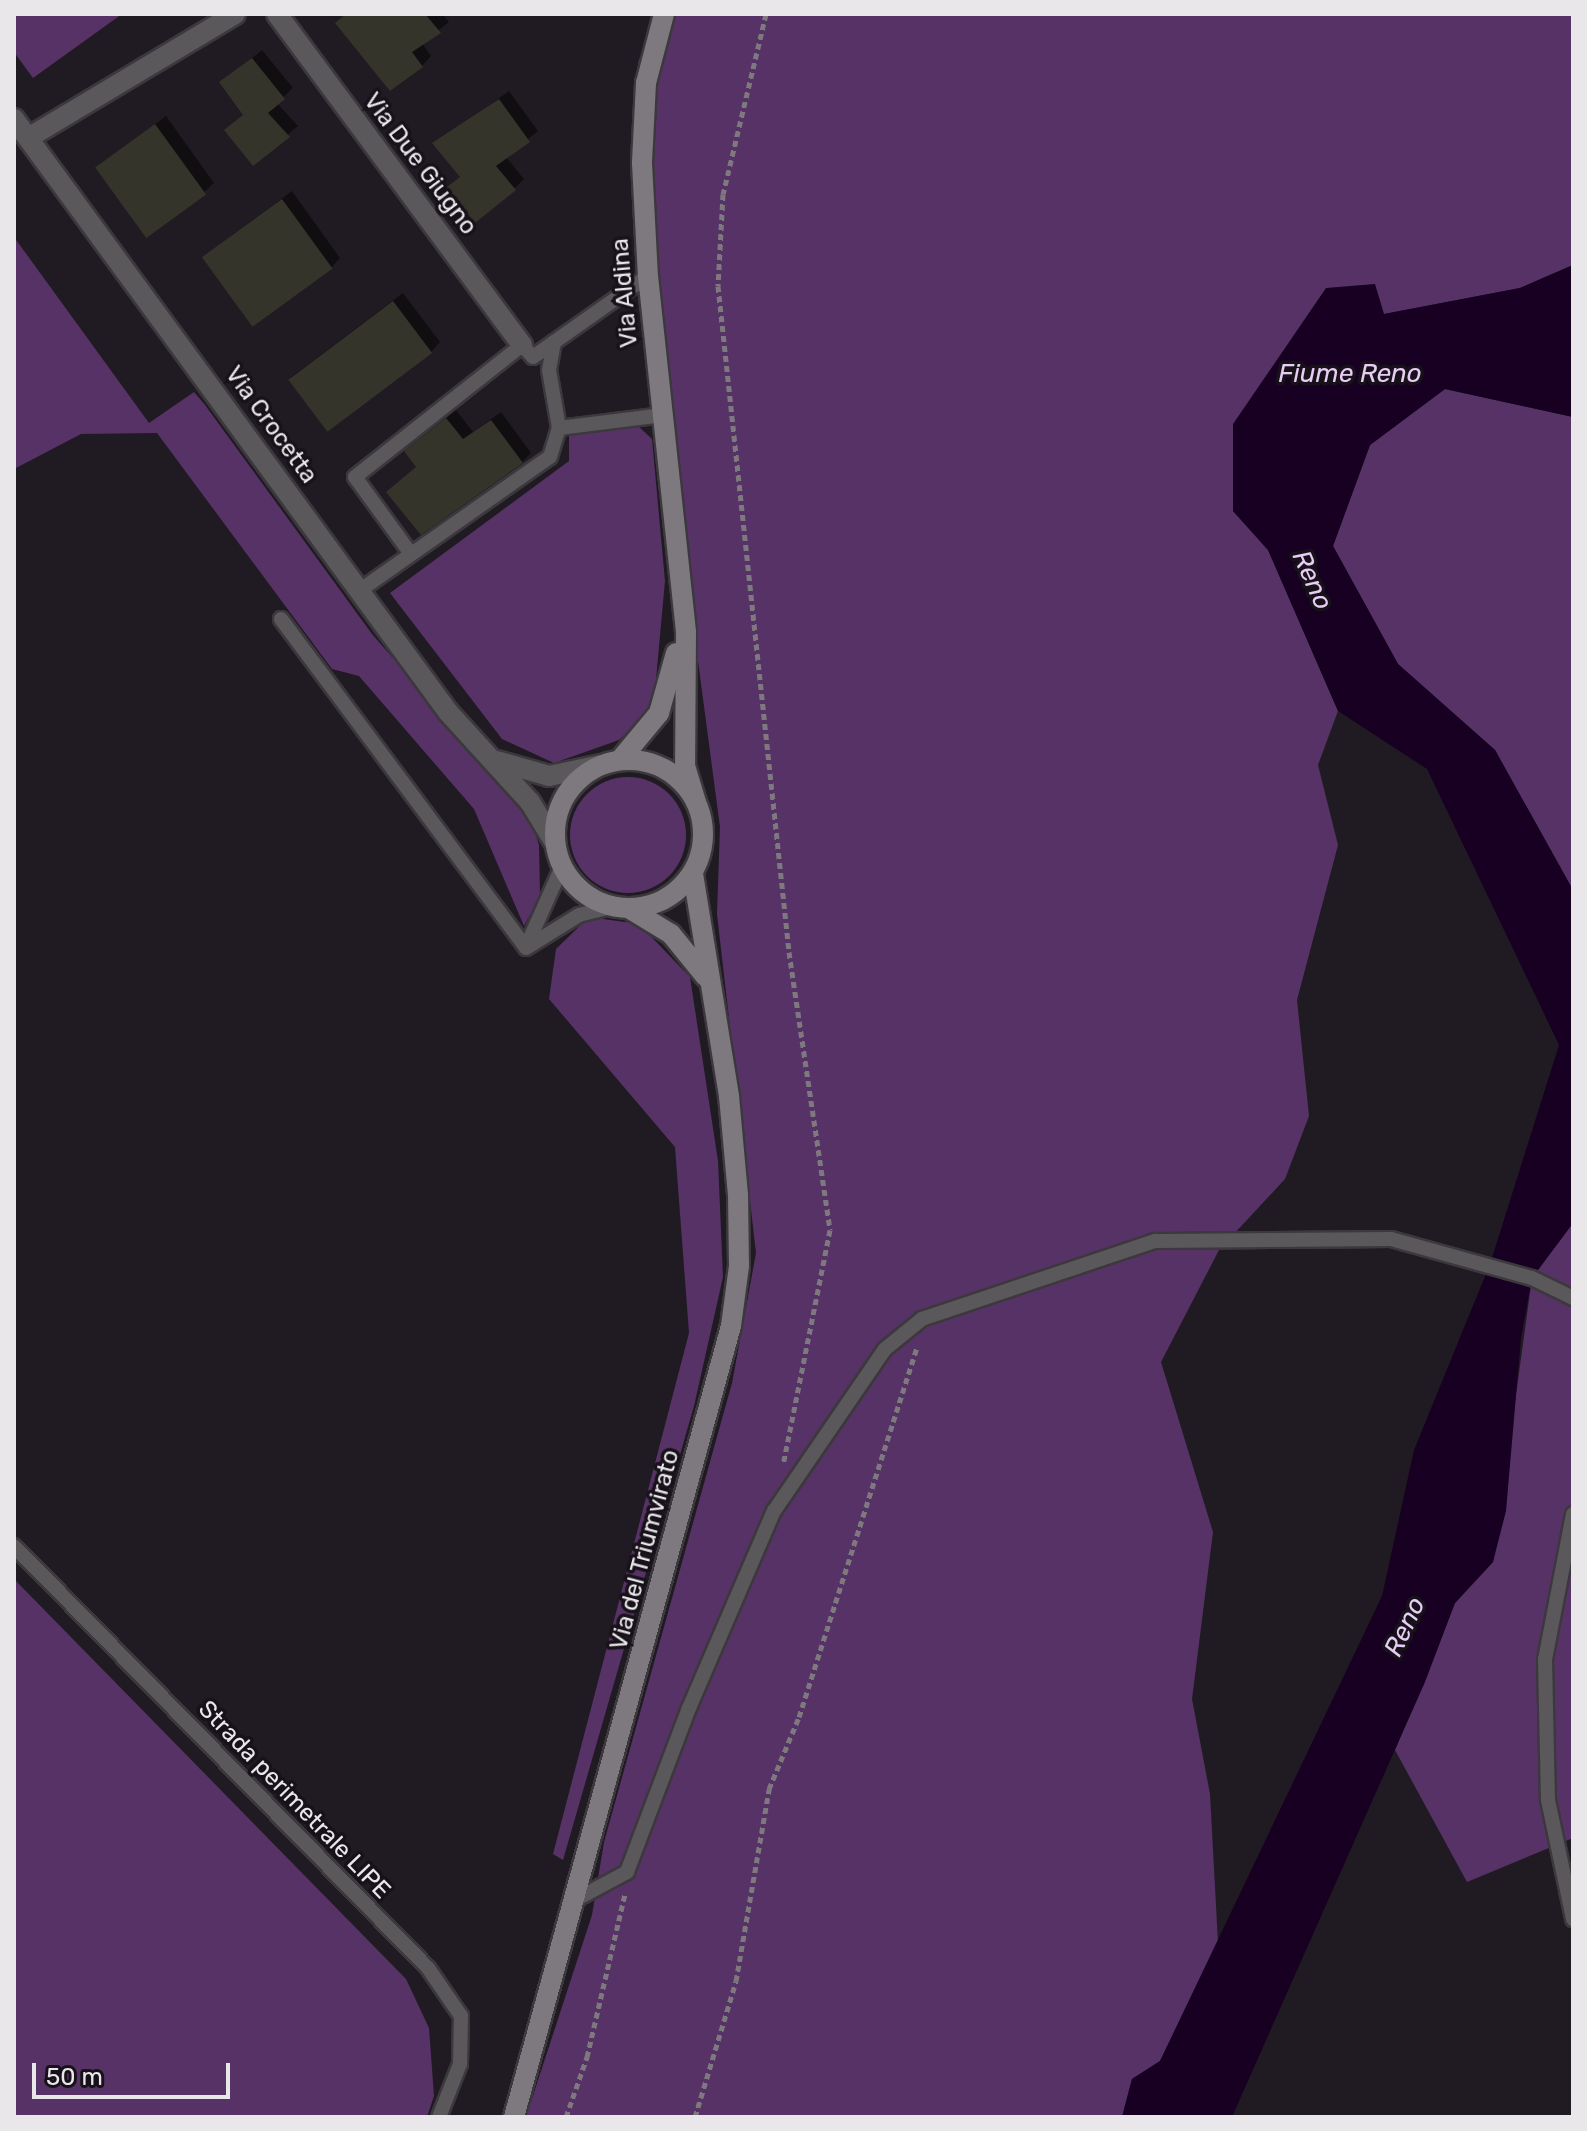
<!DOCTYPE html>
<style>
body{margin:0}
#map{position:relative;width:1587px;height:2131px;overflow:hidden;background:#201b22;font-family:Rubik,sans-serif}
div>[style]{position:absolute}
.green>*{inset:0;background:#573266}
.round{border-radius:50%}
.water>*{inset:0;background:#170021}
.shadow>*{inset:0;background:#0007}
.building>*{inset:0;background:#35342b;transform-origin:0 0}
.path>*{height:5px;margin-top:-2.5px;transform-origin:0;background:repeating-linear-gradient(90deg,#7d797f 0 6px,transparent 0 10px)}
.roads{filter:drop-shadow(2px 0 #3c383e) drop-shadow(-2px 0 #3c383e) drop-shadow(0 2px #3c383e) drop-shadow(0 -2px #3c383e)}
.lane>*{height:14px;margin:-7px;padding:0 7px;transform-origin:7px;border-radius:7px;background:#5a585b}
.street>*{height:20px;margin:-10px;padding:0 10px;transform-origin:10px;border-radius:10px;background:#5a585b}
.secondary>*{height:20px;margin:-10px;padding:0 10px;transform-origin:10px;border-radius:10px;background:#7d797f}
.secondary>.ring{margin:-10px;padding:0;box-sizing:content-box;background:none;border:20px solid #7d797f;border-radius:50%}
span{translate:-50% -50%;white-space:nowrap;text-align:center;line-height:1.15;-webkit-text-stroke:7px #171219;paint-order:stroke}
.street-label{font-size:24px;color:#eae7eb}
.water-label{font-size:26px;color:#e8ccf5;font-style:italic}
.frame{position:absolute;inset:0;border:16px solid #eae7eb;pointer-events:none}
.scale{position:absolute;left:32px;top:2063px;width:198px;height:36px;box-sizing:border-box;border:4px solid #eae7eb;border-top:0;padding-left:10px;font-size:24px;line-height:28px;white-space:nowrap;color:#eae7eb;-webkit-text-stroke:6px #171219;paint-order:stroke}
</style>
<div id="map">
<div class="green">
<div style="clip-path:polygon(14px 14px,122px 14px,33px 78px,14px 52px)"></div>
<div style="clip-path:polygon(659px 14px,1573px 14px,1573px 265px,1520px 288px,1384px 314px,1233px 511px,1268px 550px,1338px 711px,1318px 765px,1338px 845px,1297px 1000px,1309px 1116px,1285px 1179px,1219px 1250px,1161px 1362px,1213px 1532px,1192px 1699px,1210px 1794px,1218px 1943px,1160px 2061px,1132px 2079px,1122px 2117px,526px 2117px,592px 1915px,604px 1842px,732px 1383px,756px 1253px,717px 914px,720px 827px,676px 495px,643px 304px,638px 62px)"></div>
<div style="clip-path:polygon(14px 237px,149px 423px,194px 392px,205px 405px,372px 634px,530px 816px,539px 845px,540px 896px,524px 926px,474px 809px,359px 676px,332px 669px,157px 433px,81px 434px,14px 469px)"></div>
<div style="clip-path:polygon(1445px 389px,1573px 417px,1573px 890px,1495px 750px,1398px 664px,1333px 546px,1370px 445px)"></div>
<div style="clip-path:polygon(637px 425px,652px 439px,665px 581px,655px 690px,647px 713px,619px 740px,554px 763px,502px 739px,390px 593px,569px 461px,569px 434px)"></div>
<div class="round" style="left:570px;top:777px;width:116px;height:116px"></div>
<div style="clip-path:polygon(589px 917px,639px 924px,690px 977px,718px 1161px,723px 1277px,694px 1406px,563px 1860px,553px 1854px,689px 1333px,675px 1147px,549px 999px,556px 949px)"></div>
<div style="clip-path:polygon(1573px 1223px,1573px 1838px,1467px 1882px,1395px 1750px,1455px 1603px,1493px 1562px,1532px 1278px)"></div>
<div style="clip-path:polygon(14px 1579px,406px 1979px,429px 2028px,434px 2096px,427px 2117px,14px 2117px)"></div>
</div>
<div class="water">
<div style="clip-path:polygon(1573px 265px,1573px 417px,1445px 389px,1370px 445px,1333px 546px,1398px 664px,1495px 750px,1573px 890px,1573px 1223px,1532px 1278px,1521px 1338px,1506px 1511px,1493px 1562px,1455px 1603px,1425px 1682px,1232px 2117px,1122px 2117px,1132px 2079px,1160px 2061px,1382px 1596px,1414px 1450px,1490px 1264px,1559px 1045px,1427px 769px,1338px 711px,1268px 550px,1233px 511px,1233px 424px,1326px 288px,1375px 284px,1384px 314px,1520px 288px)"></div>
</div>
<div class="shadow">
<div style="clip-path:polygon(346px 14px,442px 14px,449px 22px,422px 43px,431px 56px,422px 66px)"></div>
<div style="clip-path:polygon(262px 50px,293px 88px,277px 103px,298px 126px,253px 163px,245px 114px,222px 82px)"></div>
<div style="clip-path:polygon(509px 91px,538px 131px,506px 157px,524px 179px,514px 189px,462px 176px,435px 144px)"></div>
<div style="clip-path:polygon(166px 116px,214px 183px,204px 192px,108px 160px)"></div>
<div style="clip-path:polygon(292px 191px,340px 258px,331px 268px,204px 257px)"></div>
<div style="clip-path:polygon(403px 293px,440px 342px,431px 352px,290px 378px)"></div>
<div style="clip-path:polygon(456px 410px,473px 432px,501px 412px,531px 453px,522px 462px,418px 466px,416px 442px)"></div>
</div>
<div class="building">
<div style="clip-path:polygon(346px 14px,425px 14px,441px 33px,412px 52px,423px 67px,390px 91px,335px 23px)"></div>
<div style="clip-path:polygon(252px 58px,285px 99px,268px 113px,290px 137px,253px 166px,224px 130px,243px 115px,219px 82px)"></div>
<div style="clip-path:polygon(499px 99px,530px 142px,496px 166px,516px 190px,475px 223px,447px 187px,460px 177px,432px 143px)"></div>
<div style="left:155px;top:124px;width:87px;height:74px;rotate:54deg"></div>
<div style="left:282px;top:199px;width:86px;height:99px;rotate:54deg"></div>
<div style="left:393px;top:301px;width:65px;height:131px;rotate:53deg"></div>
<div style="clip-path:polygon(446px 418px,463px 439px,491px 420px,523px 463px,421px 535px,386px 492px,416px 467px,404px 451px)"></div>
</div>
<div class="path">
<div style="left:766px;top:14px;width:185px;rotate:103.4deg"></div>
<div style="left:723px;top:194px;width:92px;rotate:93.1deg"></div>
<div style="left:718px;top:286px;width:670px;rotate:83.91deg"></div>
<div style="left:789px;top:952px;width:281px;rotate:81.6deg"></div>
<div style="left:830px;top:1230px;width:236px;rotate:101.3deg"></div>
<div style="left:566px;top:2117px;width:64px;rotate:-70.7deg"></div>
<div style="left:587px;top:2057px;width:167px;rotate:-76.9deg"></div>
<div style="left:695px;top:2117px;width:142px;rotate:-73.2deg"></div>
<div style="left:736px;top:1981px;width:195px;rotate:-80.2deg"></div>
<div style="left:769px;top:1789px;width:78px;rotate:-67.4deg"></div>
<div style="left:799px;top:1717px;width:388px;rotate:-72.3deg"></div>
</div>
<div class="roads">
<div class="lane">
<div style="left:554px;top:342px;width:28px;rotate:100deg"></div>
<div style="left:549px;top:370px;width:59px;rotate:80.2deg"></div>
<div style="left:411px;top:554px;width:95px;rotate:-126deg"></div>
<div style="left:355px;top:477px;width:213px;rotate:-38.3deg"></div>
<div style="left:522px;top:345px;width:16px;rotate:47deg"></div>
<div style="left:533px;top:357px;width:141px;rotate:-35.2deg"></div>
<div style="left:359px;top:591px;width:233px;rotate:-35.1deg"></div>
<div style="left:550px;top:457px;width:30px;rotate:-73deg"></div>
<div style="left:559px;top:428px;width:105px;rotate:-7.1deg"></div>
<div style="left:281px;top:619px;width:410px;rotate:53.3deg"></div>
<div style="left:526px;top:947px;width:88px;rotate:-65.8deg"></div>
<div style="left:526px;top:948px;width:62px;rotate:-31.9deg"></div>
<div style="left:579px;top:915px;width:34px;rotate:-14deg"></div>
<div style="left:1573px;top:1514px;width:148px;rotate:100.9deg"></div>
<div style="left:1545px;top:1659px;width:141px;rotate:88.8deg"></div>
<div style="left:1548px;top:1800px;width:122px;rotate:78.1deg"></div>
<div style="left:14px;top:1546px;width:591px;rotate:45.55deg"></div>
<div style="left:428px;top:1968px;width:58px;rotate:55.5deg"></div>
<div style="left:461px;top:2016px;width:48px;rotate:91.2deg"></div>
<div style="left:460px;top:2064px;width:57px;rotate:111.6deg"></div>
<div style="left:573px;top:1901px;width:61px;rotate:-28.2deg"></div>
<div style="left:627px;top:1872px;width:175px;rotate:-69.3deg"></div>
<div style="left:689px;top:1708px;width:215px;rotate:-66.7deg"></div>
<div style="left:774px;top:1511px;width:196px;rotate:-55.6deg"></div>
<div style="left:885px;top:1349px;width:48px;rotate:-39deg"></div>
<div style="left:922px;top:1319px;width:246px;rotate:-18.5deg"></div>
<div style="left:1155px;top:1241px;width:236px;rotate:-0.5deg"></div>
<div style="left:1391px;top:1239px;width:146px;rotate:15.5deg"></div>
<div style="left:1532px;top:1278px;width:46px;rotate:26deg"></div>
</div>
<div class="street">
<div style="left:277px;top:14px;width:412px;rotate:53.5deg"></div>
<div style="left:14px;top:119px;width:735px;rotate:53.8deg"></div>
<div style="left:448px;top:712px;width:122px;rotate:47.7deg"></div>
<div style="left:530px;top:802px;width:48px;rotate:58.6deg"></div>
<div style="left:28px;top:138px;width:241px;rotate:-30.9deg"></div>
<div style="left:497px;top:761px;width:54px;rotate:16.1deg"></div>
<div style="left:549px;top:776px;width:53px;rotate:-11.9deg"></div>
</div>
<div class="secondary">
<div style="left:664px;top:14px;width:71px;rotate:104.6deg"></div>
<div style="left:646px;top:83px;width:80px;rotate:92.9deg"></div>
<div style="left:642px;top:163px;width:113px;rotate:87deg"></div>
<div style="left:648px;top:276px;width:358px;rotate:83.9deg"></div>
<div style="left:686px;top:632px;width:134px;rotate:90.4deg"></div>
<div style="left:685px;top:766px;width:38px;rotate:73deg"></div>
<div style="left:620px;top:760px;width:61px;rotate:-50.3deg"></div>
<div style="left:659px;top:713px;width:62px;rotate:-74.2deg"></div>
<div class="ring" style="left:555px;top:760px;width:128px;height:128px"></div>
<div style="left:630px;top:909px;width:48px;rotate:31.4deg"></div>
<div style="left:671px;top:934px;width:55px;rotate:50.9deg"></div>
<div style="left:514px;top:2117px;width:820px;rotate:-74.66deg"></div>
<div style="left:731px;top:1326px;width:61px;rotate:-82.4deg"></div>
<div style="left:739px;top:1266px;width:71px;rotate:-90.8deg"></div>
<div style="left:738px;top:1195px;width:99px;rotate:-95.2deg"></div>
<div style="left:729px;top:1096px;width:226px;rotate:-99.2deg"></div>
</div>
</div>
<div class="street-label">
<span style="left:420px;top:164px;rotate:53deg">Via Due Giugno</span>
<span style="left:625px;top:293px;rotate:-95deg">Via Aldina</span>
<span style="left:271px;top:425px;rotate:54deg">Via Crocetta</span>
<span style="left:645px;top:1550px;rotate:-75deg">Via del Triumvirato</span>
<span style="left:294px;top:1800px;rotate:46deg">Strada perimetrale LIPE</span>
</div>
<div class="water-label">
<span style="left:1350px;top:374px">Fiume Reno</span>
<span style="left:1312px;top:580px;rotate:66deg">Reno</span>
<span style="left:1405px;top:1627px;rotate:-65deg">Reno</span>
</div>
<div class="frame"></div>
<div class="scale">50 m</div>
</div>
